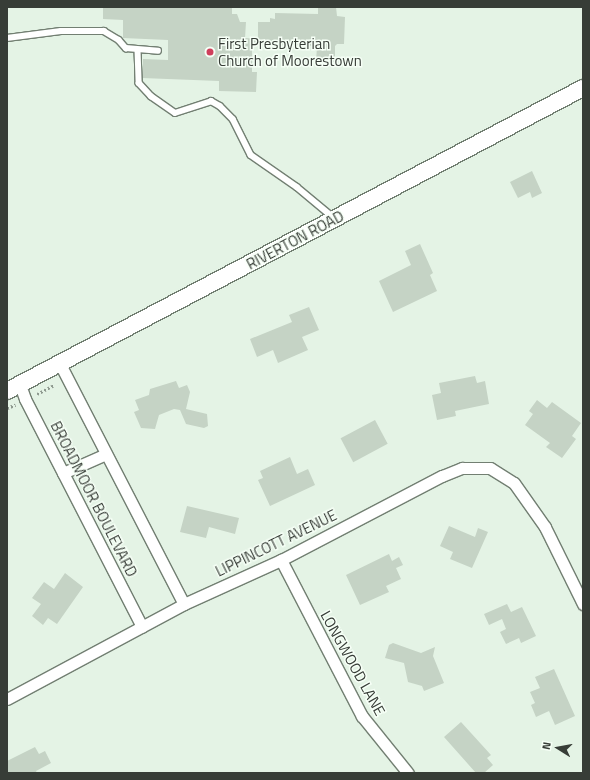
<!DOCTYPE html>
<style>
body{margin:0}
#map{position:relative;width:590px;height:780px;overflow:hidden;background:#e4f3e5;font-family:"Titillium Web",sans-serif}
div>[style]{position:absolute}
.building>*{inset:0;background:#c5d3c5;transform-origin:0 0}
.path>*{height:2.5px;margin-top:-1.25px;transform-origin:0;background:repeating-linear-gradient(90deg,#8e998f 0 2px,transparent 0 4px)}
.roads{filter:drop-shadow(1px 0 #727f72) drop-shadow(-1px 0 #727f72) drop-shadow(0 1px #727f72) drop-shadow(0 -1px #727f72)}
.lane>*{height:5.5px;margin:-2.75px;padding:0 2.75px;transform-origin:2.75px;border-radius:2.75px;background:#fff}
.street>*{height:11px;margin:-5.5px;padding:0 5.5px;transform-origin:5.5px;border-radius:5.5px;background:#fff}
.secondary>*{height:16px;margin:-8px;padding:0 8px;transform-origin:8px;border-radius:8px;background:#fff}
.dots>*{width:11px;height:11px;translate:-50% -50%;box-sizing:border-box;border:2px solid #f6fff6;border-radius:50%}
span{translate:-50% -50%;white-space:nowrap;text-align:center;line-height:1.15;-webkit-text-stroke:3px #f6fff6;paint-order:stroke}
.poi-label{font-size:15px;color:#373d37}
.left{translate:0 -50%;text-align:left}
.street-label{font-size:15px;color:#373d37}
.frame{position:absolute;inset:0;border:8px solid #373d37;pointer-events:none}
.north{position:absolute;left:538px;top:728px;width:40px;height:40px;-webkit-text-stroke:3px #f6fff6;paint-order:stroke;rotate:281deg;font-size:11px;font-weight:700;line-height:16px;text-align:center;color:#373d37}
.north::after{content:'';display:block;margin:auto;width:14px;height:18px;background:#373d37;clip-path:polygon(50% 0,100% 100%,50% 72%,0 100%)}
</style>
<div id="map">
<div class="building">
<div style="clip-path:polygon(103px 7px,232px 7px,232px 14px,237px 14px,240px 22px,246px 22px,245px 38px,258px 39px,258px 22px,270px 22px,270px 18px,275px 19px,275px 13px,318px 14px,318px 7px,336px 7px,337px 16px,345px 17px,344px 44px,337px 44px,335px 46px,335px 62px,316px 62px,317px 46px,252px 43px,252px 72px,257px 72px,256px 92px,219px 91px,219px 81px,142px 78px,143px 59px,168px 60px,168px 40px,123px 38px,123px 20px,103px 19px)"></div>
<div style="clip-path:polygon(532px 171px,542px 193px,532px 198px,530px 192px,518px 198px,510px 182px)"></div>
<div style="clip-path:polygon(420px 244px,433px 273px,430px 275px,437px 291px,393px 312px,379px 281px,411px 265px,405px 251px)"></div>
<div style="clip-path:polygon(309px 307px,319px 330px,302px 337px,308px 350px,278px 363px,273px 350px,257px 357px,250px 339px,292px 322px,289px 315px)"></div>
<div style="clip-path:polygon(475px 376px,477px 383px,485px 381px,489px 404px,455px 411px,456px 416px,437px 420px,432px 395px,441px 393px,439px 383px)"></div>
<div style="clip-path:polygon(176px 381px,179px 388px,187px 385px,190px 392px,186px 409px,207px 414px,208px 426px,204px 428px,186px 424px,180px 410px,174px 409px,159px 415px,155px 429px,141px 428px,134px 412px,139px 410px,135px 400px,149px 395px,150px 389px)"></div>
<div style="clip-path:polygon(537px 400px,547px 408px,552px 402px,581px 423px,572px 436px,576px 439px,562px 458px,546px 447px,550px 443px,525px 425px,533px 414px,529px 411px)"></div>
<div style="left:375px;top:420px;width:27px;height:39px;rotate:62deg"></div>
<div style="clip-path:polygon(290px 457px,297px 474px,308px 469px,315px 485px,270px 506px,258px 480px,263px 478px,260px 471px)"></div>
<div style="clip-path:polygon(187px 506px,239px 518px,235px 534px,209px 527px,206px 538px,180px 532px)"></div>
<div style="clip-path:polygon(449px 526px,475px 537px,478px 528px,488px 532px,472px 568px,450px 559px,453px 552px,440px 546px)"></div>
<div style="clip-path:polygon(389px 554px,392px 561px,399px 557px,403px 565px,396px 568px,401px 579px,386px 586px,389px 592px,360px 605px,346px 575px)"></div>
<div style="clip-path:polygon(65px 573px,83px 587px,57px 624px,48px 618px,43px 625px,32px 616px,41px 604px,32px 598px,44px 582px,54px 589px)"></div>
<div style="clip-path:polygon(507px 604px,511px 612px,522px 607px,536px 636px,521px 643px,519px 638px,506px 644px,500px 632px,506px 629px,502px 619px,489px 625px,484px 614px)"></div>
<div style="clip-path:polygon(393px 643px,421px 653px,435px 647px,433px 656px,444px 683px,424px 691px,422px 686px,408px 682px,404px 663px,385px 658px,389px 645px)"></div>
<div style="clip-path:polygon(554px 669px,575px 716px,555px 725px,549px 711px,536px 717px,531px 705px,535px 703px,530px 692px,540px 688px,535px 677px)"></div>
<div style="clip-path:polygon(461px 722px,491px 755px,487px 758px,493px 765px,484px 773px,476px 773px,444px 737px)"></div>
<div style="clip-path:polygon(35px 747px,39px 754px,45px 751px,51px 763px,36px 771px,37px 773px,7px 773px,7px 761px)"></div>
</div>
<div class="path">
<div style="left:37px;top:394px;width:19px;rotate:-28deg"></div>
<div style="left:7px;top:408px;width:9px;rotate:-21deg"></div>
</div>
<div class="roads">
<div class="lane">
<div style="left:7px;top:38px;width:54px;rotate:-7.4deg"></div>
<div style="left:61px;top:31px;width:43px"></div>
<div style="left:104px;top:31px;width:17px;rotate:31deg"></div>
<div style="left:119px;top:40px;width:11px;rotate:49deg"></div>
<div style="left:126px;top:48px;width:32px;rotate:5deg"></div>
<div style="left:138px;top:50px;width:33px;rotate:88deg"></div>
<div style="left:139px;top:83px;width:18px;rotate:47deg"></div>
<div style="left:151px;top:96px;width:29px;rotate:35deg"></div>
<div style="left:175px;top:113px;width:38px;rotate:-18deg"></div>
<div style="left:211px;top:101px;width:10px;rotate:29deg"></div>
<div style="left:220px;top:106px;width:18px;rotate:45deg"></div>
<div style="left:233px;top:119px;width:40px;rotate:63.4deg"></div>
<div style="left:251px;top:155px;width:56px;rotate:34.8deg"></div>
<div style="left:297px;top:187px;width:47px;rotate:39.8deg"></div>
</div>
<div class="street">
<div style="left:60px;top:364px;width:270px;rotate:62.7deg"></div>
<div style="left:20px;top:385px;width:15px;rotate:70deg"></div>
<div style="left:25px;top:399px;width:256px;rotate:62.8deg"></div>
<div style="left:63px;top:473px;width:47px;rotate:-23.8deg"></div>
<div style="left:281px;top:560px;width:176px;rotate:62.6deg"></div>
<div style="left:362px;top:716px;width:73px;rotate:51.1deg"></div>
<div style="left:7px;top:699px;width:201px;rotate:-28.2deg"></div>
<div style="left:184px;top:604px;width:107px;rotate:-24.4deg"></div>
<div style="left:281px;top:560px;width:182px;rotate:-27.6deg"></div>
<div style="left:442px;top:476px;width:22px;rotate:-22deg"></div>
<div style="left:462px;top:468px;width:28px"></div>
<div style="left:490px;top:468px;width:28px;rotate:32deg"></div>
<div style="left:514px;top:483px;width:54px;rotate:54.8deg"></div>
<div style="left:545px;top:527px;width:86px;rotate:63.7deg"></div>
</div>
<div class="secondary">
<div style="left:7px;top:391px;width:651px;rotate:-27.75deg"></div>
</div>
</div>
<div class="dots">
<div style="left:210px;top:52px;background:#cf3f5c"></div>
</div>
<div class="poi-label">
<span class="left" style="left:218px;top:52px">First Presbyterian<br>Church of Moorestown</span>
</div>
<div class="street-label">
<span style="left:295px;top:240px;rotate:-28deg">RIVERTON ROAD</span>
<span style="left:94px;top:499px;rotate:63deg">BROADMOOR BOULEVARD</span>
<span style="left:276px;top:543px;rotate:-26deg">LIPPINCOTT AVENUE</span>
<span style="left:353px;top:663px;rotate:61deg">LONGWOOD LANE</span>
</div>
<div class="frame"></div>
<div class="north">N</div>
</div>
